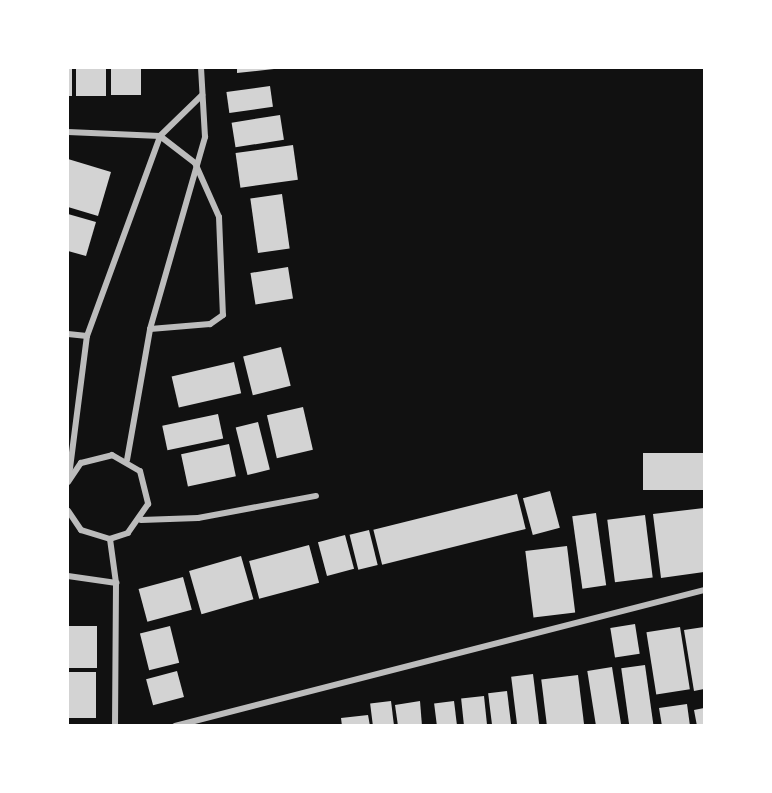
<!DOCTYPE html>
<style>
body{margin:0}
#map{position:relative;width:772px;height:793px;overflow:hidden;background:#111;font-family:Manrope,sans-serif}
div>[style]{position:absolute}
.building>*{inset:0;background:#d3d3d3;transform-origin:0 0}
.minor>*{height:6px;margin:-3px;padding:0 3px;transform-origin:3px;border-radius:3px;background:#bcbcbc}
span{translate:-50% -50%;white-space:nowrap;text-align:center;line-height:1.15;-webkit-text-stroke:4.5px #fff;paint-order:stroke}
.frame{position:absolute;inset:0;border:69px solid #fff;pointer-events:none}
</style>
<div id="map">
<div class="building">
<div style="left:68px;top:68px;width:4px;height:28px"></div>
<div style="left:76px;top:68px;width:30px;height:28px"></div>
<div style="left:111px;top:68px;width:30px;height:27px"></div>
<div style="clip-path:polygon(237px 68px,274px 68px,274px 69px,237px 73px)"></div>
<div style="left:270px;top:86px;width:21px;height:44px;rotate:82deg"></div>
<div style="left:280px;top:115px;width:25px;height:49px;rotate:81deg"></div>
<div style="left:293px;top:145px;width:35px;height:58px;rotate:82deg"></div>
<div style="clip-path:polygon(68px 159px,111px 172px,98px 216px,68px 207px)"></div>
<div style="left:282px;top:194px;width:55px;height:32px;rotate:82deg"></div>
<div style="clip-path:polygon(68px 214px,96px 222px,86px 256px,68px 251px)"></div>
<div style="left:288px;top:267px;width:32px;height:38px;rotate:81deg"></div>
<div style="left:281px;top:347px;width:40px;height:39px;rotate:76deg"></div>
<div style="left:234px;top:362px;width:32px;height:64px;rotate:77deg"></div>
<div style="left:303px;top:407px;width:44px;height:37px;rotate:77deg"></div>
<div style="left:218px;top:414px;width:25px;height:57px;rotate:78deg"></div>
<div style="left:258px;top:422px;width:49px;height:23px;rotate:76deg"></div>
<div style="left:229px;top:444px;width:33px;height:49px;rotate:78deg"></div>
<div style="left:704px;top:453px;width:37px;height:61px;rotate:90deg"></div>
<div style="left:550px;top:491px;width:38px;height:28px;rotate:75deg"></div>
<div style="left:517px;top:494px;width:36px;height:148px;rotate:76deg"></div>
<div style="clip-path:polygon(704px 508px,704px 572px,661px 578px,653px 514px)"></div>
<div style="left:596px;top:513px;width:73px;height:24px;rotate:82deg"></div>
<div style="left:645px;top:515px;width:63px;height:38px;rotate:83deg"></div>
<div style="left:369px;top:530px;width:36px;height:20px;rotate:76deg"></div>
<div style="left:345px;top:535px;width:35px;height:28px;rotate:75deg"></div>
<div style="left:309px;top:545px;width:39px;height:62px;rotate:75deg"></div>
<div style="left:567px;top:546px;width:67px;height:42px;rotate:83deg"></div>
<div style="left:241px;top:556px;width:45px;height:54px;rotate:74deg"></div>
<div style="left:183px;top:577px;width:34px;height:46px;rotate:75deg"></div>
<div style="left:635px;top:624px;width:30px;height:25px;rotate:81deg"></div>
<div style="left:68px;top:626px;width:29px;height:42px"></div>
<div style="left:170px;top:626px;width:38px;height:31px;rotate:76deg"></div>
<div style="left:680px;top:627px;width:63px;height:34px;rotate:81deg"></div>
<div style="clip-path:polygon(704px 627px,704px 689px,694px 691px,684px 630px)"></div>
<div style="left:645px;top:665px;width:62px;height:24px;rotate:82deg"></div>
<div style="left:612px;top:667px;width:60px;height:25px;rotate:81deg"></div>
<div style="left:177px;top:671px;width:27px;height:32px;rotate:75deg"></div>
<div style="left:68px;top:672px;width:28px;height:46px"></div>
<div style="left:533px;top:674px;width:52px;height:22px;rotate:83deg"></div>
<div style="left:578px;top:675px;width:51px;height:37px;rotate:83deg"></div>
<div style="left:507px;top:691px;width:35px;height:19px;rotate:83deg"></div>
<div style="left:484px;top:696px;width:30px;height:23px;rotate:84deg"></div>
<div style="left:391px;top:701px;width:25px;height:21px;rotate:83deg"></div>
<div style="clip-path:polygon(420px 701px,422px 726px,398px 726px,395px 705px)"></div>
<div style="left:454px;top:701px;width:25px;height:20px;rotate:83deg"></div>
<div style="clip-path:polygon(687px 704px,690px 726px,662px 726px,659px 708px)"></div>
<div style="clip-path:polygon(704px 708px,704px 726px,697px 726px,694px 710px)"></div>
<div style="clip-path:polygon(368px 715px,370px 726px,342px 726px,341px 718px)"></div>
</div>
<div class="minor">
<div style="left:68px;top:132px;width:92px;rotate:2.5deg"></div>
<div style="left:160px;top:136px;width:44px;rotate:37.6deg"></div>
<div style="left:195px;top:163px;width:59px;rotate:66deg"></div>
<div style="left:219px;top:217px;width:98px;rotate:87.7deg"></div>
<div style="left:223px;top:315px;width:16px;rotate:145deg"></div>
<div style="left:210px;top:324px;width:60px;rotate:175.2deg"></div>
<div style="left:68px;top:334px;width:19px;rotate:6deg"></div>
<div style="left:127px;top:460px;width:133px;rotate:-80deg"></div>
<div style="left:150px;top:329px;width:200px;rotate:-74deg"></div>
<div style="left:205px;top:137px;width:69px;rotate:-93.3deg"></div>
<div style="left:69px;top:476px;width:141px;rotate:-82.7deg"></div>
<div style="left:87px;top:336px;width:213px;rotate:-69.9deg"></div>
<div style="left:160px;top:136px;width:59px;rotate:-44.3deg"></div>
<div style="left:68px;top:482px;width:23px;rotate:-56deg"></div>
<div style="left:81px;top:463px;width:32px;rotate:-14deg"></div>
<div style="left:112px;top:455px;width:32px;rotate:30deg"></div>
<div style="left:140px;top:471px;width:34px;rotate:76deg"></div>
<div style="left:148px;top:504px;width:35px;rotate:125deg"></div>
<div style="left:128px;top:533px;width:19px;rotate:162deg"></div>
<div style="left:110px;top:539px;width:30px;rotate:-163deg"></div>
<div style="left:81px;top:530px;width:23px;rotate:-124deg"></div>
<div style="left:141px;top:520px;width:57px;rotate:-2deg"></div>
<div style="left:198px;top:518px;width:120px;rotate:-10.6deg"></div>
<div style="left:110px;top:539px;width:44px;rotate:82.2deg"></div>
<div style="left:116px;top:583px;width:143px;rotate:90.4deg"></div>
<div style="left:68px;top:576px;width:49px;rotate:8.3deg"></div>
<div style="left:175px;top:726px;width:546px;rotate:-14.42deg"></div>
</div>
<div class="frame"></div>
</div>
